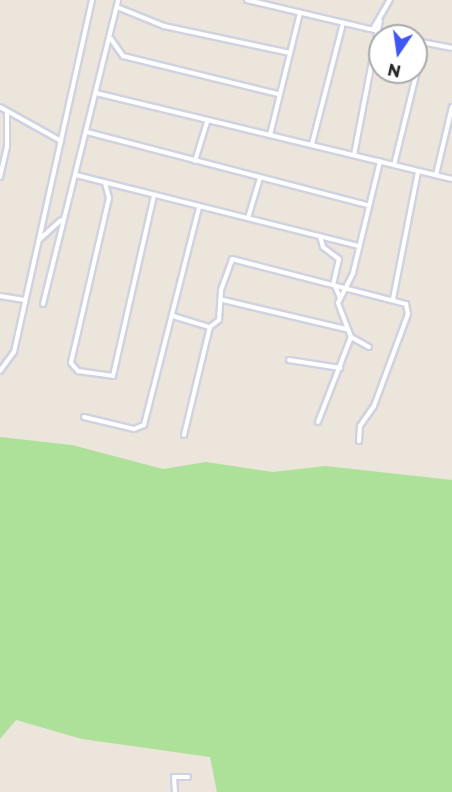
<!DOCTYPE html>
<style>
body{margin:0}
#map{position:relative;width:452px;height:792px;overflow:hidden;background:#ebe5db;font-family:Montserrat,sans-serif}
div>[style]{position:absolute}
.green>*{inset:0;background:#ade098}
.roads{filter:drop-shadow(2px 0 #d0d2e1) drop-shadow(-2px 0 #d0d2e1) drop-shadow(0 2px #d0d2e1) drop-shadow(0 -2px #d0d2e1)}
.street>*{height:4px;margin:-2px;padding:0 2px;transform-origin:2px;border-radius:2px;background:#fff}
span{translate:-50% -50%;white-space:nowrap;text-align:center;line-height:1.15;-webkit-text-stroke:4.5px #fff;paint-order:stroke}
.north{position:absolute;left:368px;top:24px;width:60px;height:60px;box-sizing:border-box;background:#fff;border:2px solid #a9a9a9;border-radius:50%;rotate:193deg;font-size:16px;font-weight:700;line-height:24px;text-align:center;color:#292929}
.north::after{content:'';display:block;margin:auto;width:21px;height:27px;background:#3e57f4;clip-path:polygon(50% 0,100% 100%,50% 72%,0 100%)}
</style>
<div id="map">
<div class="green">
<div style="clip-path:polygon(0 437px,72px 445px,163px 469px,206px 462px,273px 472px,325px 466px,452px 480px,452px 792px,217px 792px,210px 757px,82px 739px,16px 720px,0 739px)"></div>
</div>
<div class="roads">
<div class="street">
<div style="left:247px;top:0;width:156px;rotate:13.3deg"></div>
<div style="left:117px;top:7px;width:51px;rotate:22deg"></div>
<div style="left:164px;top:26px;width:129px;rotate:12.1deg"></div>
<div style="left:373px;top:29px;width:34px;rotate:-60deg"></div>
<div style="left:111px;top:39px;width:21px;rotate:55deg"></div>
<div style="left:123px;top:56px;width:160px;rotate:13.8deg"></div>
<div style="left:416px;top:41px;width:37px;rotate:11deg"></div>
<div style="left:96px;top:93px;width:366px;rotate:13.6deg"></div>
<div style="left:0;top:107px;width:70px;rotate:29.1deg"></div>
<div style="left:87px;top:132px;width:290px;rotate:14.6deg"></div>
<div style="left:270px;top:135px;width:126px;rotate:-76.2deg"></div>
<div style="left:312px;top:144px;width:125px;rotate:-75.6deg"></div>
<div style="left:354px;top:155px;width:137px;rotate:-79.1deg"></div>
<div style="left:195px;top:161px;width:41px;rotate:-72.9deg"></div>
<div style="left:394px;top:165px;width:126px;rotate:-76.2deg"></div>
<div style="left:76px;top:175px;width:292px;rotate:14.1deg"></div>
<div style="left:436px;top:175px;width:70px;rotate:-76.8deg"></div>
<div style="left:0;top:177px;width:31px;rotate:-77deg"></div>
<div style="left:7px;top:147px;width:35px;rotate:-90deg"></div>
<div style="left:105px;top:183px;width:16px;rotate:75deg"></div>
<div style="left:109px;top:198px;width:169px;rotate:103deg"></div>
<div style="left:71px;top:363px;width:11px;rotate:49deg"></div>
<div style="left:78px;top:371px;width:35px;rotate:8deg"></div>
<div style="left:113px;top:376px;width:186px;rotate:-77.2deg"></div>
<div style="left:248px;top:218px;width:42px;rotate:-73.3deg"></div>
<div style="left:320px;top:236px;width:11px;rotate:75deg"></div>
<div style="left:323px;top:247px;width:20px;rotate:37deg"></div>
<div style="left:339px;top:259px;width:26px;rotate:103deg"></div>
<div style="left:40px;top:239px;width:28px;rotate:-42deg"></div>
<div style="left:335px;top:286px;width:13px;rotate:67deg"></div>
<div style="left:0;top:296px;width:25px;rotate:9deg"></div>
<div style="left:393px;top:299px;width:129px;rotate:-78.9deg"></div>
<div style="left:223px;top:300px;width:126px;rotate:13.3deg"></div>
<div style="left:43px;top:304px;width:313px;rotate:-76.1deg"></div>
<div style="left:173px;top:316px;width:39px;rotate:17deg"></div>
<div style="left:210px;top:327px;width:11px;rotate:-38deg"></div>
<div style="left:219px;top:320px;width:30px;rotate:-86deg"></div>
<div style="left:221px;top:290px;width:33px;rotate:-70deg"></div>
<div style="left:232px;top:259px;width:180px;rotate:14.5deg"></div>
<div style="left:406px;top:304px;width:10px;rotate:79deg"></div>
<div style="left:408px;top:314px;width:98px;rotate:110.3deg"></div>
<div style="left:374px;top:406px;width:24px;rotate:125deg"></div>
<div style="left:360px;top:426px;width:15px;rotate:94deg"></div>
<div style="left:369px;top:347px;width:21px;rotate:-151deg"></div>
<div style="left:351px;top:337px;width:36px;rotate:-111deg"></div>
<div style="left:338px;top:303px;width:34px;rotate:-63deg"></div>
<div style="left:353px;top:273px;width:115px;rotate:-76.4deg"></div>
<div style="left:289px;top:360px;width:52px;rotate:8.9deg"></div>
<div style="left:0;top:371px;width:24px;rotate:-54deg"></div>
<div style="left:14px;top:352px;width:361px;rotate:-77.5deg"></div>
<div style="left:84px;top:417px;width:51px;rotate:13.5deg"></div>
<div style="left:134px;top:429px;width:11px;rotate:-22deg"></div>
<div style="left:144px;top:425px;width:225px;rotate:-75.8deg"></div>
<div style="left:318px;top:422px;width:91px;rotate:-68.8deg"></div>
<div style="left:184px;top:435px;width:111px;rotate:-76.5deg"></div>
<div style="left:175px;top:792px;width:15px;rotate:-94deg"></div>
<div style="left:174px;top:777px;width:14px"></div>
</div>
</div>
<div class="north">N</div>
</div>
